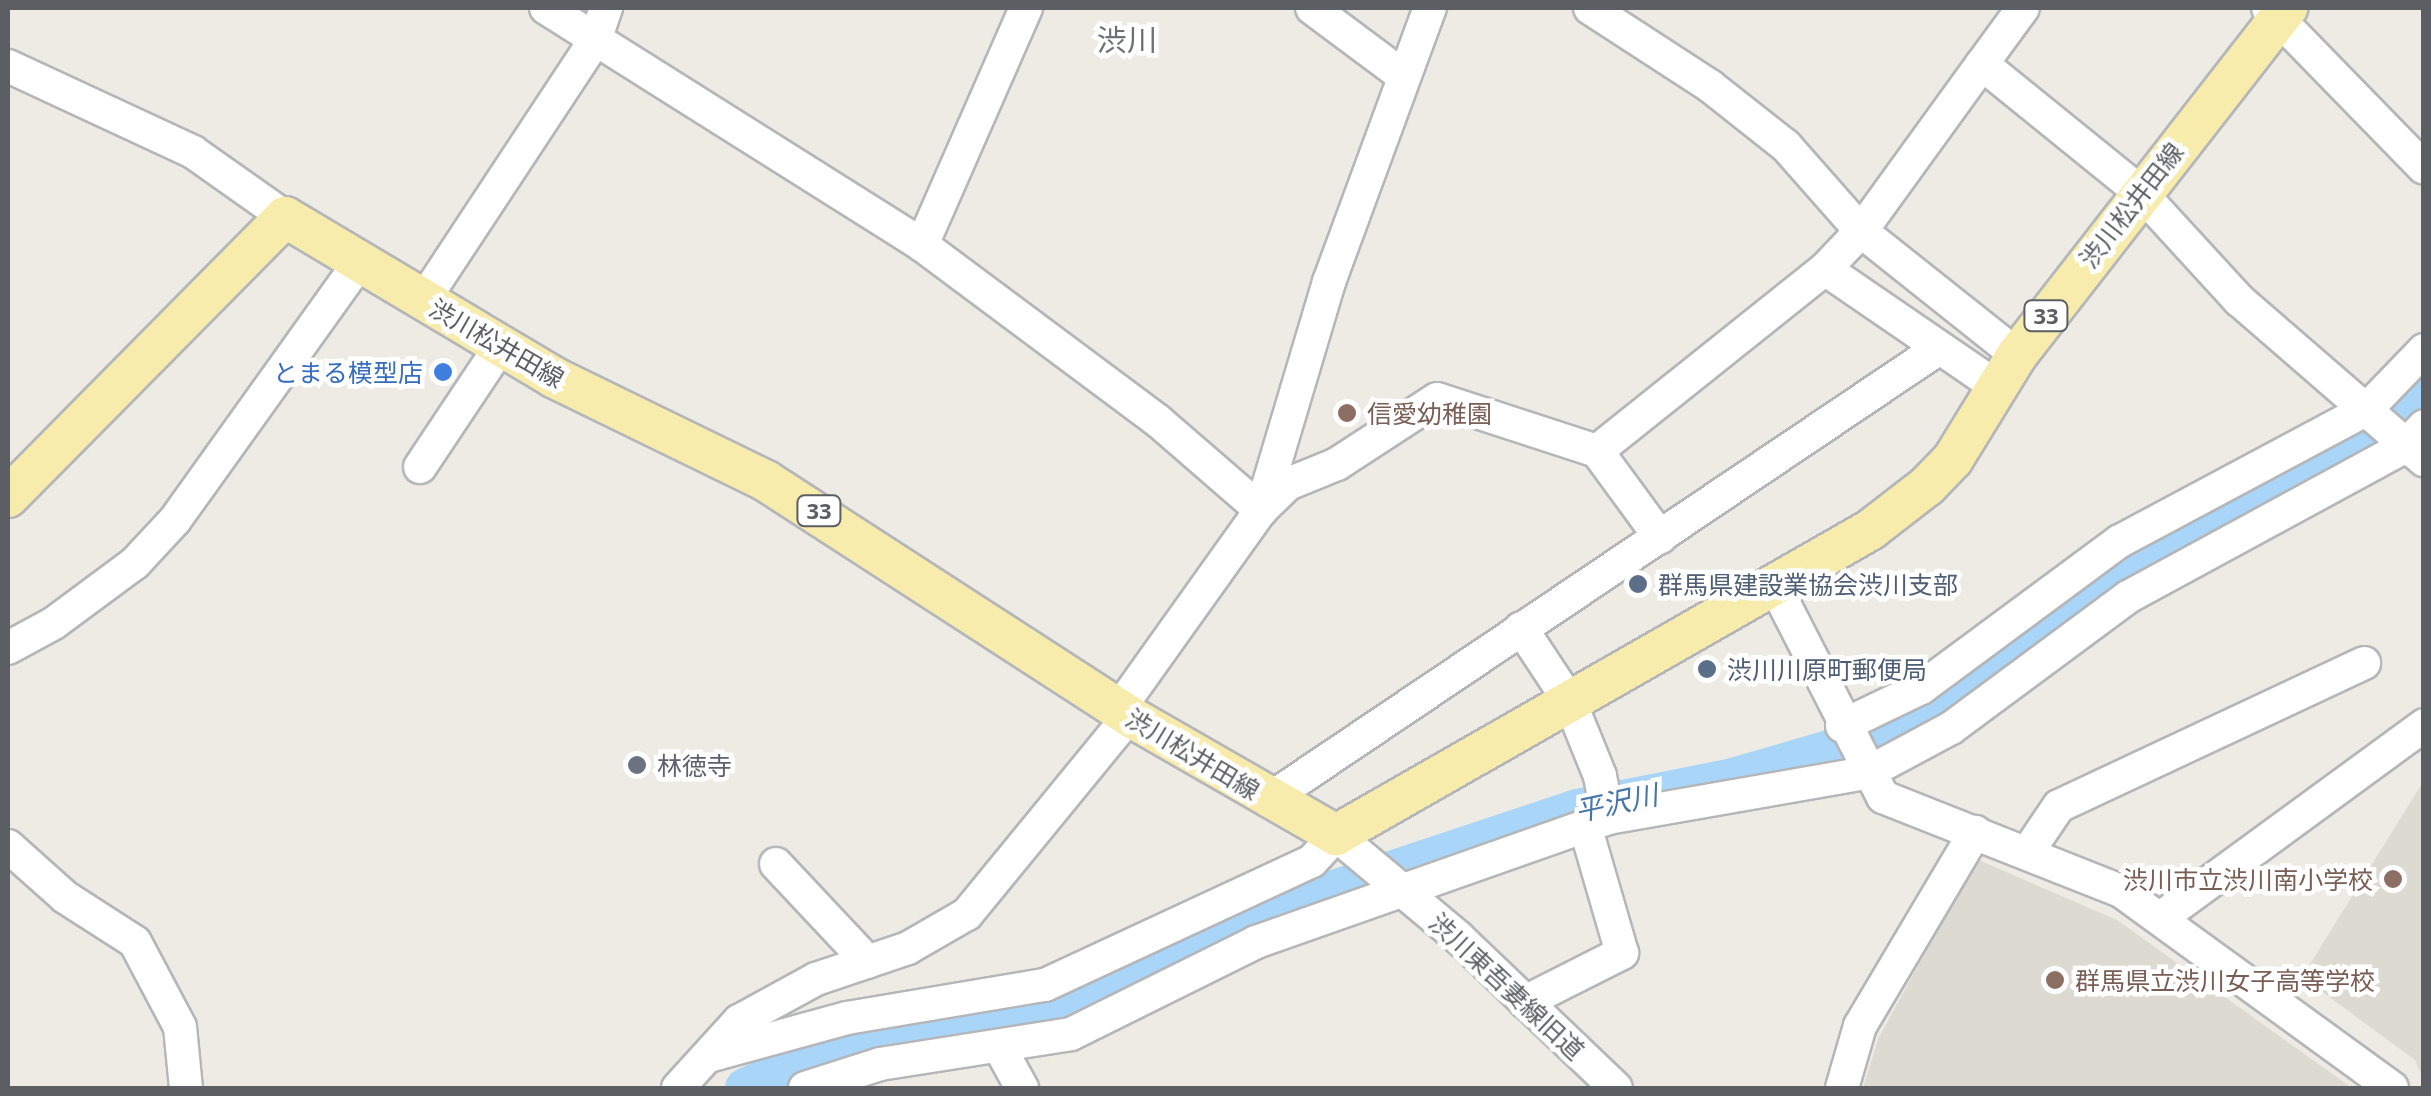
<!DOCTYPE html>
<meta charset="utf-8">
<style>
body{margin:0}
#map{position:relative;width:2431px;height:1096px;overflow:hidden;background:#edebe3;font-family:"Open Sans","Noto Sans JP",sans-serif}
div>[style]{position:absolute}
.education>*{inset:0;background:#dddad2}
.river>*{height:40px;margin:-20px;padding:0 20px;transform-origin:20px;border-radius:20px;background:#a8d5f8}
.roads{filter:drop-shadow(2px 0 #b4b6b9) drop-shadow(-2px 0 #b4b6b9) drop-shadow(0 2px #b4b6b9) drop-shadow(0 -2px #b4b6b9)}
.minor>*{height:32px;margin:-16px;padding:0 16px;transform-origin:16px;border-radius:16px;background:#fff}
.major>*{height:40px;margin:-20px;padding:0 20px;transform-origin:20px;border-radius:20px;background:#f8ecad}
.dots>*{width:28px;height:28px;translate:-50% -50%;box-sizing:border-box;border:5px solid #fff;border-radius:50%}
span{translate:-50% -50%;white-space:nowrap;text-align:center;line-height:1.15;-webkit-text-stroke:9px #fff;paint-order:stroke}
.shield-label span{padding:2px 8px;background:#fff;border:2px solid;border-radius:8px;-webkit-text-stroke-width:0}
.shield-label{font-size:22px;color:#5b5f63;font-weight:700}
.street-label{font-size:25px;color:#5b5f63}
.shop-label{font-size:25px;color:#366cbe}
.right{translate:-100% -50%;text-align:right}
.education-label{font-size:25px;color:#785e54}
.left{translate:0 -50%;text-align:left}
.service-label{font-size:25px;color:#4e5e75}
.worship-label{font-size:25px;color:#5b616d}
.water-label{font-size:28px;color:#4776a8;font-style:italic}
.quarter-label{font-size:30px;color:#6d7175}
.frame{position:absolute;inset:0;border:10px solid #5b5f63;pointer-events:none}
</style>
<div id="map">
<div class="education">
<div style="clip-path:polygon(2423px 782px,2423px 1078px,2415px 1060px,2302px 977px)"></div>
<div style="clip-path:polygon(1976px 859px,2117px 920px,2352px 1088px,1863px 1088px,1878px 1039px)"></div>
</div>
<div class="river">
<div style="left:745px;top:1088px;width:83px;rotate:-24.1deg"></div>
<div style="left:821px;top:1054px;width:106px;rotate:-14.2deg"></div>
<div style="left:924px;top:1028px;width:132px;rotate:-7.8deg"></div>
<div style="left:1055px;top:1010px;width:294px;rotate:-23.4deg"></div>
<div style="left:1325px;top:893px;width:266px;rotate:-18.4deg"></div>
<div style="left:1577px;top:809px;width:159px;rotate:-11.2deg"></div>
<div style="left:1733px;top:778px;width:160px;rotate:-16.3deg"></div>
<div style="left:1887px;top:733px;width:398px;rotate:-32.9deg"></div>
<div style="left:2221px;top:517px;width:148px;rotate:-27.3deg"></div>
<div style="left:2353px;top:449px;width:96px;rotate:-42deg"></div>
</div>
<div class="roads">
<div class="minor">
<div style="left:546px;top:8px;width:444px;rotate:32.2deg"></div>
<div style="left:922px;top:245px;width:293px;rotate:36.7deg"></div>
<div style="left:1157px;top:420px;width:138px;rotate:40.9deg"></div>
<div style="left:1261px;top:510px;width:37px;rotate:-44deg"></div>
<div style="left:1288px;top:484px;width:53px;rotate:-22.2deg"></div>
<div style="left:1337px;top:464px;width:119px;rotate:-33deg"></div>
<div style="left:1437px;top:399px;width:168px;rotate:18deg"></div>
<div style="left:1597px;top:451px;width:107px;rotate:53.8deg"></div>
<div style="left:1312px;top:8px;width:112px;rotate:36.7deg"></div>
<div style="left:1590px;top:8px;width:143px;rotate:33deg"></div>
<div style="left:1710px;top:86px;width:97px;rotate:38.3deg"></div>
<div style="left:1786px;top:146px;width:113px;rotate:48.6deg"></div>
<div style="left:1861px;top:231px;width:199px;rotate:38.5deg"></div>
<div style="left:2268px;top:8px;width:223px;rotate:45.7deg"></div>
<div style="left:1982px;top:64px;width:69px;rotate:-53.8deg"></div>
<div style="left:8px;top:66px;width:204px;rotate:24.9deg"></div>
<div style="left:193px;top:152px;width:113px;rotate:35.2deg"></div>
<div style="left:922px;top:245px;width:259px;rotate:-66.3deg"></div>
<div style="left:1825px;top:269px;width:207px;rotate:34.4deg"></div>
<div style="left:423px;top:301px;width:313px;rotate:-56.6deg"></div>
<div style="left:595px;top:40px;width:34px;rotate:-71deg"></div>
<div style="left:1597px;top:451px;width:292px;rotate:-38.6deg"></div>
<div style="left:1825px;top:269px;width:52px;rotate:-46.5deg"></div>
<div style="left:1861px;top:231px;width:206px;rotate:-54.1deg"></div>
<div style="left:1982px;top:64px;width:203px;rotate:39deg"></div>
<div style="left:2140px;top:192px;width:147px;rotate:47.5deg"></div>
<div style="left:2239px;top:300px;width:245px;rotate:40.9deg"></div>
<div style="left:420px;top:467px;width:144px;rotate:-56.3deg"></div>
<div style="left:1775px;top:586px;width:237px;rotate:62.9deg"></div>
<div style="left:1883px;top:797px;width:256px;rotate:21.6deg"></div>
<div style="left:2121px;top:891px;width:335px;rotate:36deg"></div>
<div style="left:1521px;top:628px;width:89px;rotate:56.5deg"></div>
<div style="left:1570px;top:702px;width:80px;rotate:67.9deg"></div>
<div style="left:1600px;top:776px;width:43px;rotate:79.2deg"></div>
<div style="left:8px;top:648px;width:52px;rotate:-28.5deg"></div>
<div style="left:54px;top:623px;width:101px;rotate:-36.5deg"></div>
<div style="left:135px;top:563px;width:59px;rotate:-47.1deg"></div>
<div style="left:175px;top:520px;width:316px;rotate:-54.4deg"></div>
<div style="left:1119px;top:709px;width:244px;rotate:-54.5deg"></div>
<div style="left:1261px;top:510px;width:238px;rotate:-73.4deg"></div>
<div style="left:1329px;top:282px;width:292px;rotate:-69.8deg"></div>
<div style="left:1842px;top:726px;width:88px;rotate:-25.7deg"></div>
<div style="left:1921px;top:688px;width:247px;rotate:-36.5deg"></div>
<div style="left:2120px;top:541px;width:280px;rotate:-28.1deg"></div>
<div style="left:2367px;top:409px;width:82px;rotate:-46deg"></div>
<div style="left:1268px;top:800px;width:808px;rotate:-33.95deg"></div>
<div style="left:8px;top:846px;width:76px;rotate:41.8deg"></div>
<div style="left:65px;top:897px;width:83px;rotate:32.7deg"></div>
<div style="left:135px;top:942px;width:96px;rotate:62.1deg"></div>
<div style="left:180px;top:1027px;width:61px;rotate:84.4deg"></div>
<div style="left:2027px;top:853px;width:57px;rotate:-55.8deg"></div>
<div style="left:2059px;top:806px;width:337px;rotate:-25.1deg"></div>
<div style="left:776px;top:864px;width:134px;rotate:46.8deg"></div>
<div style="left:2162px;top:917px;width:325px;rotate:-36.2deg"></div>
<div style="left:1525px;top:1002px;width:109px;rotate:-26.8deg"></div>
<div style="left:1622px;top:953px;width:132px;rotate:-106.2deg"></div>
<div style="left:1000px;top:1048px;width:46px;rotate:61.2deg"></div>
<div style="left:712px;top:1055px;width:140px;rotate:-15.3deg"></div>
<div style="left:847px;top:1018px;width:201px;rotate:-9.5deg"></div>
<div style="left:1045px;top:985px;width:294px;rotate:-24.9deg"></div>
<div style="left:1312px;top:861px;width:35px;rotate:-47deg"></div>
<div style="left:1336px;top:835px;width:160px;rotate:39.9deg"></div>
<div style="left:1459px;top:938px;width:217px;rotate:43.7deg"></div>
<div style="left:678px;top:1088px;width:91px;rotate:-47.7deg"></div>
<div style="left:739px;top:1021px;width:88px;rotate:-28.6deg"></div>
<div style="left:816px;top:979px;width:97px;rotate:-18.6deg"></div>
<div style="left:908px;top:948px;width:68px;rotate:-30deg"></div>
<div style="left:967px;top:914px;width:256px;rotate:-50.7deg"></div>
<div style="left:805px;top:1088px;width:79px;rotate:-17.7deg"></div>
<div style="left:880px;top:1064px;width:193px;rotate:-8.9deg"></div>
<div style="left:1071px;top:1034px;width:207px;rotate:-26.4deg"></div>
<div style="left:1256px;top:942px;width:373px;rotate:-19.4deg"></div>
<div style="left:1608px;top:818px;width:263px;rotate:-9.9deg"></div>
<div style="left:1867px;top:773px;width:95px;rotate:-28.2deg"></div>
<div style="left:1951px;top:728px;width:220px;rotate:-36.5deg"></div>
<div style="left:2128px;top:597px;width:314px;rotate:-28.5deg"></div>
<div style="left:2404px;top:447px;width:29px;rotate:-46deg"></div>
<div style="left:1842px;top:1088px;width:65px;rotate:-73.8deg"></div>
<div style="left:1860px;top:1026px;width:226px;rotate:-59.3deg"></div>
</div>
<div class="major">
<div style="left:8px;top:497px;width:394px;rotate:-45.3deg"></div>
<div style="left:285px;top:217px;width:314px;rotate:30.8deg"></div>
<div style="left:555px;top:378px;width:235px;rotate:26deg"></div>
<div style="left:766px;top:481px;width:432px;rotate:32.9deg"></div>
<div style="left:1129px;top:716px;width:239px;rotate:29.9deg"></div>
<div style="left:1336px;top:835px;width:615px;rotate:-29.73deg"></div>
<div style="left:1870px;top:530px;width:72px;rotate:-37.7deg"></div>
<div style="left:1927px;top:486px;width:37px;rotate:-46deg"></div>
<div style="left:1953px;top:459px;width:122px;rotate:-58.4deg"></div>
<div style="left:2017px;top:355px;width:440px;rotate:-52.1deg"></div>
</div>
</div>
<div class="dots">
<div style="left:443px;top:372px;background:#3f7fe0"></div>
<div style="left:1347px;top:413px;background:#8d6e63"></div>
<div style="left:1638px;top:584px;background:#5c6f8a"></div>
<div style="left:1707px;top:669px;background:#5c6f8a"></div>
<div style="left:637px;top:765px;background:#6b7280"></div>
<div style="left:2393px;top:879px;background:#8d6e63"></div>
<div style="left:2055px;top:980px;background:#8d6e63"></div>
</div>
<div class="shield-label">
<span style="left:2046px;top:316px">33</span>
<span style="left:819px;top:511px">33</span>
</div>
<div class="street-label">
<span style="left:2131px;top:205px;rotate:-52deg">渋川松井田線</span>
<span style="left:497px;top:343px;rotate:30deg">渋川松井田線</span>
<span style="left:1193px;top:754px;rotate:31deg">渋川松井田線</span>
<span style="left:1507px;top:986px;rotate:43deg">渋川東吾妻線旧道</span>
</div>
<div class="shop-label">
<span class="right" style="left:423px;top:372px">とまる模型店</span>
</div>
<div class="education-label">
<span class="left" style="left:1367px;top:413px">信愛幼稚園</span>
<span class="right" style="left:2373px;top:879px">渋川市立渋川南小学校</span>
<span class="left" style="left:2075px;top:980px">群馬県立渋川女子高等学校</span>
</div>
<div class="service-label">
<span class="left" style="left:1658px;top:584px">群馬県建設業協会渋川支部</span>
<span class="left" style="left:1727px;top:669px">渋川川原町郵便局</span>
</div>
<div class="worship-label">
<span class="left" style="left:657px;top:765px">林徳寺</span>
</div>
<div class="water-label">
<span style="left:1616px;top:802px;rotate:-12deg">平沢川</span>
</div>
<div class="quarter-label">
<span style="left:1127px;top:40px">渋川</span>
</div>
<div class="frame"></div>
</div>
